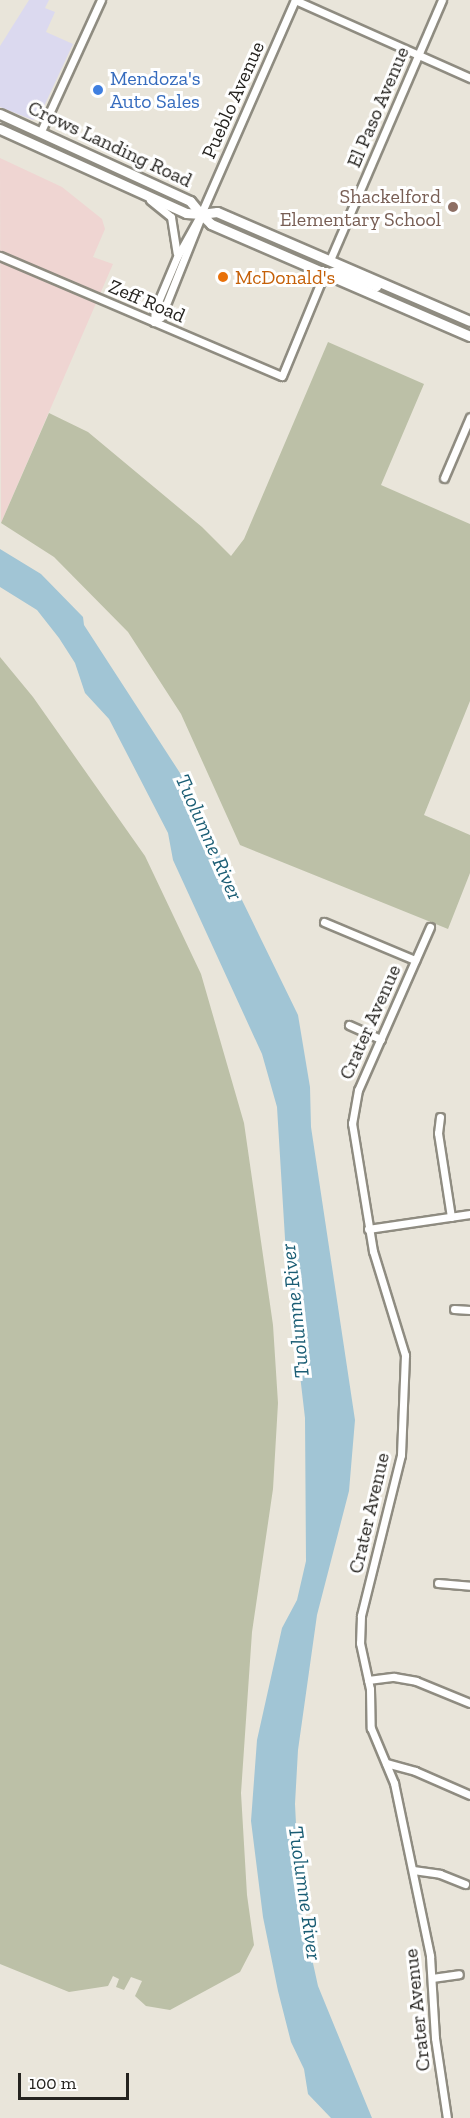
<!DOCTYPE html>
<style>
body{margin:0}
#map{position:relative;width:470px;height:2118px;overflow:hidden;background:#e9e5da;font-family:"Zilla Slab",serif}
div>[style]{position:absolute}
.commercial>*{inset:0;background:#dbd9ef}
.industrial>*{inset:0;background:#efd5d2}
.green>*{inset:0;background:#bcc0a7}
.water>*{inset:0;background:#a1c5d5}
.roads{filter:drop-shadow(2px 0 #8f8c81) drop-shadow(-2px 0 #8f8c81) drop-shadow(0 2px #8f8c81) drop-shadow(0 -2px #8f8c81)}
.street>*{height:7px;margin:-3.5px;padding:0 3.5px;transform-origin:3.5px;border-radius:3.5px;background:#fff}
.secondary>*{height:9px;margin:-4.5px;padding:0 4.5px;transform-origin:4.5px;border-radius:4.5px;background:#fff}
.dots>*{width:16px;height:16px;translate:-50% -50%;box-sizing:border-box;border:3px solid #fff;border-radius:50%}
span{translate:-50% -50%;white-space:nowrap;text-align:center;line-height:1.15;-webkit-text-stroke:6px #fff;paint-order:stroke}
.shop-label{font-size:20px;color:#366cbe}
.left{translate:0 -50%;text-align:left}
.street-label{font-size:20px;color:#25231f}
.education-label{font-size:20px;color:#785e54}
.right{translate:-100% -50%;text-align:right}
.food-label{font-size:20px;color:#c56008}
.water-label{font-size:21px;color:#1a5d74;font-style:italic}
.scale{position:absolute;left:18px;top:2073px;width:111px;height:27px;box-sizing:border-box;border:3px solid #25231f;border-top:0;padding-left:8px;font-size:18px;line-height:21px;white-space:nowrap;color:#25231f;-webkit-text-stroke:4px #fff;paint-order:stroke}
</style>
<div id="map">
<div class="commercial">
<div style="clip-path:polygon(29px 0,49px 0,45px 8px,55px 12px,46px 32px,73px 44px,39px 117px,33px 120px,0 107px,0 46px)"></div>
</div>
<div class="industrial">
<div style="clip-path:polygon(0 158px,62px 187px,102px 219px,105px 229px,93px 257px,113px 264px,1px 523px)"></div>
</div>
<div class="green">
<div style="clip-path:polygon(328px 342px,424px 384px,381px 485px,470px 524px,470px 701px,424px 815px,470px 835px,470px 873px,448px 929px,240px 845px,181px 714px,128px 632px,54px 557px,1px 523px,49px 413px,88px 432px,202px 527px,231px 556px,244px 539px)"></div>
<div style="clip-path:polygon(0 657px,33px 697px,145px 856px,201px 974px,244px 1123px,273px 1325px,278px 1403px,273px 1489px,252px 1632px,241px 1793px,247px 1895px,254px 1945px,240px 1972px,170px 2010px,146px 2006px,135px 1996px,142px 1981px,131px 1977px,124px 1990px,116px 1987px,119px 1979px,113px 1976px,108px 1986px,69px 1992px,0 1964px)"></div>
</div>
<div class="water">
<div style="clip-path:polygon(0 549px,41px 574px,83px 617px,84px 625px,180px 773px,298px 1015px,310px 1087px,311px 1127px,355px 1420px,349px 1491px,317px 1615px,298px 1750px,295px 1804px,300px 1904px,318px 1986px,372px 2118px,331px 2118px,308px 2094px,304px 2069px,291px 2042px,278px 1991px,263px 1917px,251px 1821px,257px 1740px,282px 1628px,297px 1600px,306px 1561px,305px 1418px,286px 1255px,277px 1107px,262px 1054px,173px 860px,168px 833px,109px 719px,85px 693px,75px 663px,59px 638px,37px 610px,0 587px)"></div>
</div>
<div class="roads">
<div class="street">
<div style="left:295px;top:0;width:192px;rotate:24deg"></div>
<div style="left:41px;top:131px;width:144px;rotate:-65.4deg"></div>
<div style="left:150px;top:200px;width:27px;rotate:39deg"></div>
<div style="left:171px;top:217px;width:36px;rotate:81deg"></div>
<div style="left:0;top:256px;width:306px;rotate:23.1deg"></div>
<div style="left:282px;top:376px;width:110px;rotate:-67.6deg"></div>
<div style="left:330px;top:260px;width:283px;rotate:-66.7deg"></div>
<div style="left:154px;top:322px;width:13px;rotate:-86deg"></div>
<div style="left:155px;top:309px;width:56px;rotate:-67.1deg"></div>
<div style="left:177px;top:257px;width:49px;rotate:-60.8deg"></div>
<div style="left:201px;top:214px;width:234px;rotate:-66.3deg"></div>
<div style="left:154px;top:322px;width:9px;rotate:-36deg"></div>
<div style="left:161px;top:317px;width:105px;rotate:-68.3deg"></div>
<div style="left:444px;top:478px;width:66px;rotate:-66.9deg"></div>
<div style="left:324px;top:922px;width:99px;rotate:22.7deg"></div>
<div style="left:430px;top:927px;width:178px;rotate:113.8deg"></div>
<div style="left:358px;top:1090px;width:34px;rotate:100deg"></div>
<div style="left:352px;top:1123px;width:130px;rotate:80.7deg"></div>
<div style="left:373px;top:1251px;width:109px;rotate:72.9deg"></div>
<div style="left:405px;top:1355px;width:100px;rotate:92.3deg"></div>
<div style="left:401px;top:1455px;width:166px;rotate:104deg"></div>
<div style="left:361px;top:1616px;width:27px;rotate:92deg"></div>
<div style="left:360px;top:1643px;width:47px;rotate:77.7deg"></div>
<div style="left:370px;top:1689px;width:39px;rotate:89deg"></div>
<div style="left:371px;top:1728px;width:60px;rotate:67.3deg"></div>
<div style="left:394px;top:1783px;width:177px;rotate:78.2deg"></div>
<div style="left:430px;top:1956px;width:82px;rotate:86.5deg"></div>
<div style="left:435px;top:2038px;width:81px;rotate:81.5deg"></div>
<div style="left:349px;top:1025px;width:35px;rotate:24deg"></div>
<div style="left:440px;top:1117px;width:16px;rotate:97deg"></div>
<div style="left:438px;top:1133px;width:85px;rotate:81.2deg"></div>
<div style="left:368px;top:1229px;width:103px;rotate:-8.4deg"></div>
<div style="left:454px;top:1309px;width:16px;rotate:4deg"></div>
<div style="left:438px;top:1583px;width:32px;rotate:5deg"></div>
<div style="left:368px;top:1680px;width:26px;rotate:-7deg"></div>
<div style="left:394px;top:1677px;width:22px;rotate:10deg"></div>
<div style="left:416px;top:1681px;width:58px;rotate:22.2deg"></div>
<div style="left:386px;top:1763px;width:30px;rotate:15deg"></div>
<div style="left:415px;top:1771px;width:60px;rotate:23.6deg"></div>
<div style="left:413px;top:1870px;width:27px;rotate:8deg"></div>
<div style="left:440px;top:1874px;width:27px;rotate:22deg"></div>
<div style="left:432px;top:1978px;width:27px;rotate:-8deg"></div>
</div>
<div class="secondary">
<div style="left:0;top:114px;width:209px;rotate:24.6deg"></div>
<div style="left:190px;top:201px;width:17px;rotate:50deg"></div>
<div style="left:201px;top:214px;width:16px;rotate:-7deg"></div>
<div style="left:217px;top:212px;width:275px;rotate:23.3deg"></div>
<div style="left:0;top:129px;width:204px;rotate:24.3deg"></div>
<div style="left:186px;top:213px;width:15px;rotate:4deg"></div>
<div style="left:201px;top:214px;width:14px;rotate:45deg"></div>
<div style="left:211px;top:224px;width:282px;rotate:23.4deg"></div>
<div style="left:324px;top:274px;width:13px;rotate:-13deg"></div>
<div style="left:337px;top:271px;width:42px;rotate:21deg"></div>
</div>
</div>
<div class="dots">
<div style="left:98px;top:90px;background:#3f7fe0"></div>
<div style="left:453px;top:207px;background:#8d6e63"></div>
<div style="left:223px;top:277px;background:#e8710a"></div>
</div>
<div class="shop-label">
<span class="left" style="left:110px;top:90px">Mendoza's<br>Auto Sales</span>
</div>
<div class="street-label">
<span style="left:233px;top:100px;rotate:-66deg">Pueblo Avenue</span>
<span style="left:378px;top:107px;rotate:-67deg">El Paso Avenue</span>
<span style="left:110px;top:144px;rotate:25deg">Crows Landing Road</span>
<span style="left:147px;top:301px;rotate:23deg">Zeff Road</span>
<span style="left:370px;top:1022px;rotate:-66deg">Crater Avenue</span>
<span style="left:369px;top:1513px;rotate:-77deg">Crater Avenue</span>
<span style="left:417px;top:2010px;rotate:-96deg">Crater Avenue</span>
</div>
<div class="education-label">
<span class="right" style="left:441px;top:208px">Shackelford<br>Elementary School</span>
</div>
<div class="food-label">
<span class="left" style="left:235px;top:277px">McDonald's</span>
</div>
<div class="water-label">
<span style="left:209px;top:837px;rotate:66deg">Tuolumne River</span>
<span style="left:295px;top:1311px;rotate:-96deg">Tuolumne River</span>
<span style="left:305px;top:1893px;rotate:82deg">Tuolumne River</span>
</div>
<div class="scale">100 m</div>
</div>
